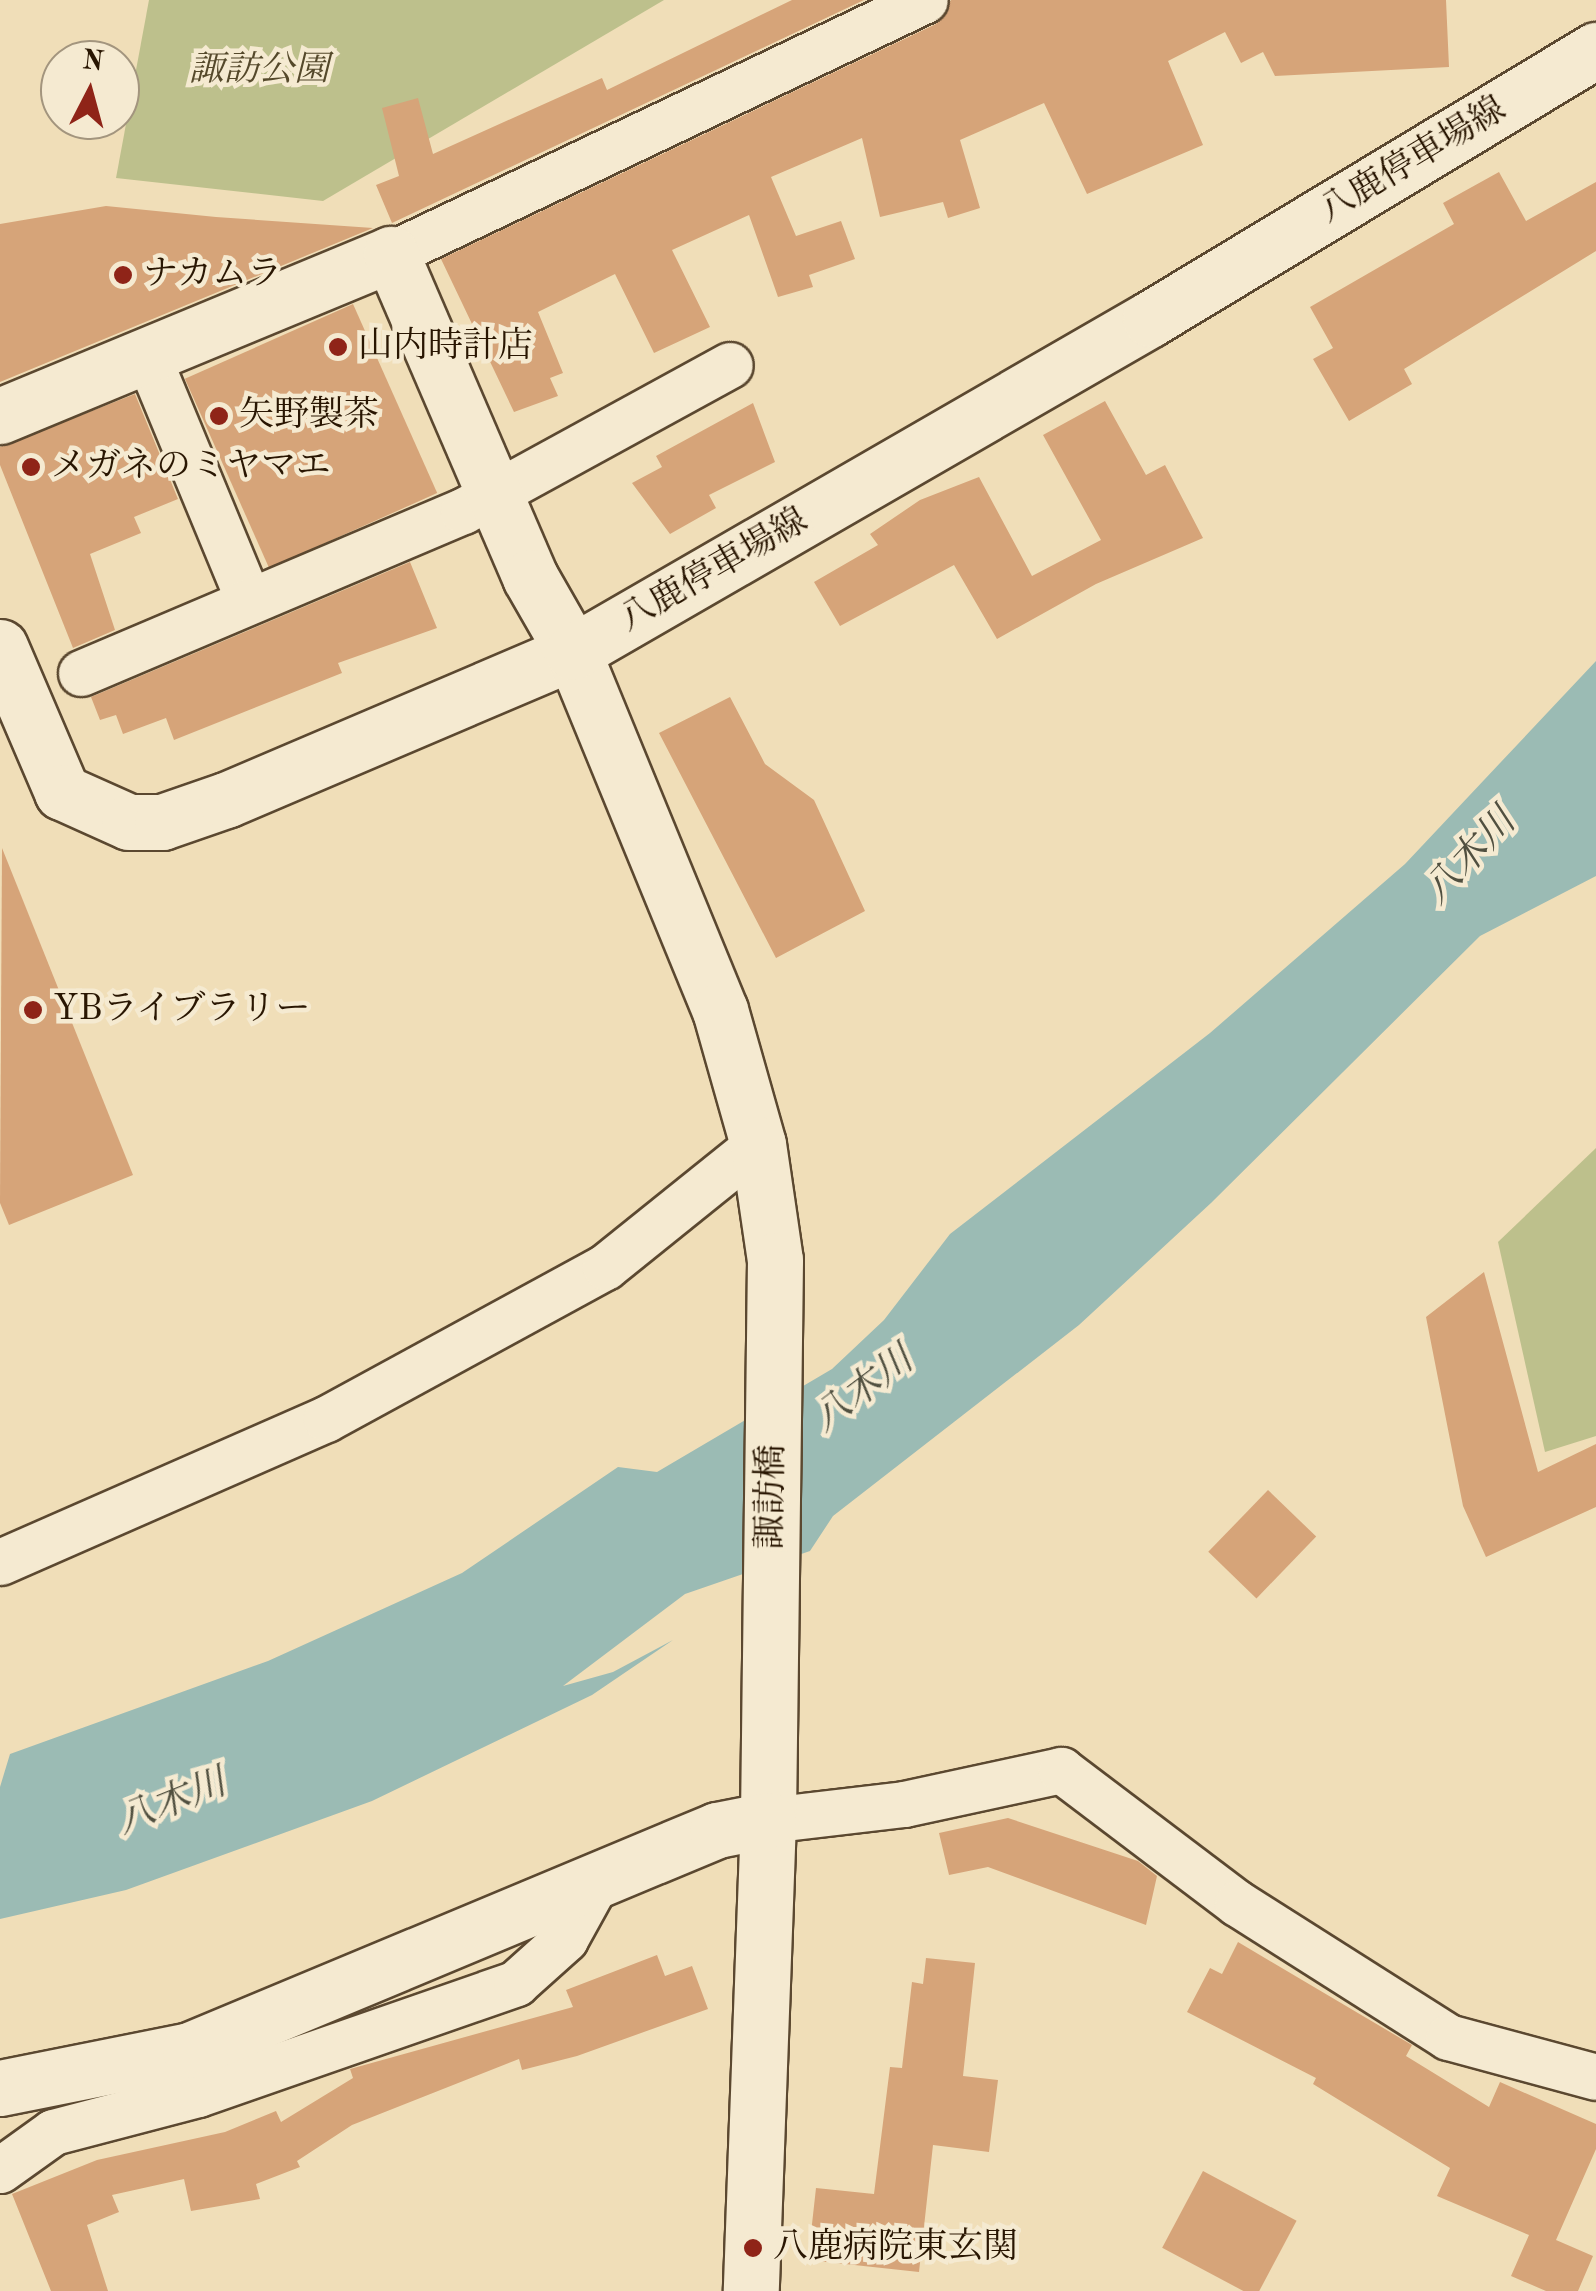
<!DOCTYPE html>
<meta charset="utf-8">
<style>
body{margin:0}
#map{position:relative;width:1596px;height:2291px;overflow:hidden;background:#f0deb8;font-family:"Old Standard TT","Noto Serif JP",serif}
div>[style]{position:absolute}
.green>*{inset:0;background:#bdc08c}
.water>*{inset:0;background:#9bbbb4}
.building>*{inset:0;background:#d6a479;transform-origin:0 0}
.roads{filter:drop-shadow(2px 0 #5b4830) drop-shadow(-2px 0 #5b4830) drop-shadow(0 2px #5b4830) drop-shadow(0 -2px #5b4830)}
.minor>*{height:45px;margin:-22.5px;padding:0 22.5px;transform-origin:22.5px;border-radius:22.5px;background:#f5ead1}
.tertiary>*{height:55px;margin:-27.5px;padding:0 27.5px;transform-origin:27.5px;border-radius:27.5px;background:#f5ead1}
.secondary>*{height:55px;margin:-27.5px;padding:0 27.5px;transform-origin:27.5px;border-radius:27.5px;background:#f5ead1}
.dots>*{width:28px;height:28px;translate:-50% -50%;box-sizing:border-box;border:5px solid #f5ead1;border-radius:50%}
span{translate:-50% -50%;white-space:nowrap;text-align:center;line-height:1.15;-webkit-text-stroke:9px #f5ead1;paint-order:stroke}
.park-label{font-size:35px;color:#55492b;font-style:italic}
.street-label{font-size:35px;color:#291602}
.poi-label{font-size:35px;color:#291602}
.left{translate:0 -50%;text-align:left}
.water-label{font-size:38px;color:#515040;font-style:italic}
.north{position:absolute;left:40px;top:40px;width:100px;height:100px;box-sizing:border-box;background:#f5ead1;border:2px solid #a3957e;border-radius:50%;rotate:6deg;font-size:28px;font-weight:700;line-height:40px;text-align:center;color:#291602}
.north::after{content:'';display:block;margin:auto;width:35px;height:45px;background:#8f2418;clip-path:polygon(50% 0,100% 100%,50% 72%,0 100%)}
</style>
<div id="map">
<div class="green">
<div style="clip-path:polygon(149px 0,664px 0,323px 201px,116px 178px)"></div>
<div style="clip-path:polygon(1596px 1148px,1596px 1436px,1545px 1452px,1498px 1242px)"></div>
</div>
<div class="water">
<div style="clip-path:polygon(1596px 661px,1596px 876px,1480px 936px,1211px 1203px,1079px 1325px,833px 1516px,810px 1551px,685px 1594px,563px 1686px,613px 1672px,673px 1640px,592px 1695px,372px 1801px,126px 1890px,0 1919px,0 1787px,10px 1754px,268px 1661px,462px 1573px,618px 1467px,657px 1472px,832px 1369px,884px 1320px,950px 1234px,1210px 1033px,1405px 864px)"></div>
</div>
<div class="building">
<div style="clip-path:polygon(792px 0,864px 0,392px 223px,376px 185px,399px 176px,382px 108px,418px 98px,433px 154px,602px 78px,607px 90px)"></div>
<div style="clip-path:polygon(951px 0,1446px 0,1449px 67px,1275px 76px,1263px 52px,1241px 63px,1225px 32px,1168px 61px,1203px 145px,1087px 194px,1044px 103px,960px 140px,980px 208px,948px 218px,943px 202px,880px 217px,862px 138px,771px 177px,796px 236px,841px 221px,855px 259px,809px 275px,813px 287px,778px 297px,749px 215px,672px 250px,710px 327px,654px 353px,615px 274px,538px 312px,563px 373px,550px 378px,558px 396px,514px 412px,441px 259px,936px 24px)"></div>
<div style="clip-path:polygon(1499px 172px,1526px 221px,1596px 182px,1596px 251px,1404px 369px,1412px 384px,1349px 421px,1313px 359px,1333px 348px,1310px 307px,1454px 224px,1443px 203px)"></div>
<div style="clip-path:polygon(106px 206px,216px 217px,373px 228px,0 382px,0 224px)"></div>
<div style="left:353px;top:304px;width:207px;height:184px;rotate:66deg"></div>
<div style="clip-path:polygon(135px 394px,178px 499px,134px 517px,141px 533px,90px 554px,115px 630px,73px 648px,0 465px,0 447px)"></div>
<div style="clip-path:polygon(1105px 401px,1146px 475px,1165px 465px,1203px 538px,1096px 584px,997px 639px,954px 565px,840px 626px,814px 582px,878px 545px,870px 534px,920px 500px,979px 477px,1032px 576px,1101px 540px,1043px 435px)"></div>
<div style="clip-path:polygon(753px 403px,775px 462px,709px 495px,716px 508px,670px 534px,632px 483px,662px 467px,656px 456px)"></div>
<div style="clip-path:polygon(410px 562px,437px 628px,338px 663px,342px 673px,174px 740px,166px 718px,123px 734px,116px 715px,100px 720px,91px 697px)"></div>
<div style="clip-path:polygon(730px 697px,765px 764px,814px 800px,865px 911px,776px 958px,659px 733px)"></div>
<div style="clip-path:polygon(2px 848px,133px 1175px,9px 1225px,0 1203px)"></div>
<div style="clip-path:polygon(1484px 1272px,1538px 1472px,1596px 1444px,1596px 1507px,1486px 1557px,1463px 1506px,1426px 1317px)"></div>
<div style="left:1268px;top:1490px;width:67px;height:86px;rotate:44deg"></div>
<div style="clip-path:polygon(1008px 1818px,1138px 1861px,1157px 1876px,1146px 1925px,988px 1867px,949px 1875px,939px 1833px)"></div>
<div style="clip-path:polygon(1238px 1942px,1412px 2045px,1406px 2056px,1489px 2107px,1500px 2082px,1596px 2124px,1596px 2149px,1556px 2240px,1593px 2256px,1578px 2291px,1546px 2291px,1511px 2276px,1529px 2235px,1437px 2196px,1450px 2168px,1313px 2084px,1316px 2078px,1187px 2012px,1210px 1968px,1222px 1974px)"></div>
<div style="clip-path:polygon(657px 1955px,665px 1976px,692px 1966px,708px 2009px,577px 2056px,522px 2070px,519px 2059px,352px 2125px,297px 2161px,300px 2167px,256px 2184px,260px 2199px,191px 2211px,184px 2179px,112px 2195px,119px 2212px,87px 2225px,108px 2291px,51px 2291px,12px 2194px,97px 2160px,225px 2132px,276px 2111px,281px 2122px,353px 2078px,350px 2069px,573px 2007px,566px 1990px)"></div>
<div style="clip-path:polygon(926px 1958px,975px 1963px,963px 2076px,998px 2080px,989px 2152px,933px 2145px,919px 2272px,808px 2260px,816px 2188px,874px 2194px,890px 2067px,902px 2068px,912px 1982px,923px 1984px)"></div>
<div style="left:1203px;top:2171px;width:106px;height:87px;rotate:28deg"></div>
</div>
<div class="roads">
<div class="minor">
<div style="left:391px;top:254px;width:591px;rotate:-25.44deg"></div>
<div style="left:147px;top:355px;width:266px;rotate:67.5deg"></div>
<div style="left:81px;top:673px;width:415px;rotate:-23deg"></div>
<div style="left:463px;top:511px;width:304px;rotate:-28.7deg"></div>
<div style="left:0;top:1562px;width:356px;rotate:-23.7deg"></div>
<div style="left:326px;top:1419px;width:318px;rotate:-28.6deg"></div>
<div style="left:605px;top:1267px;width:196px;rotate:-38.8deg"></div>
<div style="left:768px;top:1820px;width:137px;rotate:-6.7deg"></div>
<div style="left:904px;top:1804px;width:161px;rotate:-12.2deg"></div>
<div style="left:1061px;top:1770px;width:221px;rotate:37.1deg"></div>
<div style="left:1237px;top:1903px;width:250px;rotate:32.4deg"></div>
<div style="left:1448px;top:2037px;width:153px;rotate:15.1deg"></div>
<div style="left:0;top:2170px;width:65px;rotate:-35.6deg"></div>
<div style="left:53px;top:2132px;width:150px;rotate:-14.7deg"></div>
<div style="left:198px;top:2094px;width:337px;rotate:-19.2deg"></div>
<div style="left:516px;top:1983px;width:66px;rotate:-41.9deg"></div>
<div style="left:565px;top:1939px;width:66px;rotate:-61.1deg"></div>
</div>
<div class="tertiary">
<div style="left:0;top:647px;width:158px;rotate:66.8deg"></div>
<div style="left:62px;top:792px;width:73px;rotate:24.1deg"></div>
<div style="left:129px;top:822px;width:33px"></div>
<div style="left:162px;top:822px;width:68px;rotate:-19deg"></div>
<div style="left:226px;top:800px;width:377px;rotate:-23.1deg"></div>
<div style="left:573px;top:652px;width:387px;rotate:67.7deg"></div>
<div style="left:720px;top:1010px;width:139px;rotate:74.2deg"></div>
<div style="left:758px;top:1144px;width:117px;rotate:81.7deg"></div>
<div style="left:775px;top:1260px;width:560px;rotate:90.72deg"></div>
<div style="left:768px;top:1820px;width:471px;rotate:92.1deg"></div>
<div style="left:0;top:2088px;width:194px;rotate:-11.3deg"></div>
<div style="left:190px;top:2050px;width:571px;rotate:-22.66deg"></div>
<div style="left:717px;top:1830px;width:52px;rotate:-11.1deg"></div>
</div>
<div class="secondary">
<div style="left:0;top:416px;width:423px;rotate:-22.5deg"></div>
<div style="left:391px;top:254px;width:352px;rotate:66.7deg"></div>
<div style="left:530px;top:577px;width:86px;rotate:60.2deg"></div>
<div style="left:573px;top:652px;width:666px;rotate:-29.99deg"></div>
<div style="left:1150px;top:319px;width:521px;rotate:-31.1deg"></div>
</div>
</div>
<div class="dots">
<div style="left:123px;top:275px;background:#8f2418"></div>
<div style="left:338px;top:347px;background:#8f2418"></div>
<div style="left:219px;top:416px;background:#8f2418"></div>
<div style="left:31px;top:467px;background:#8f2418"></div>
<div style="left:33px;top:1010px;background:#8f2418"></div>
<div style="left:753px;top:2248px;background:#8f2418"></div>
</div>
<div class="park-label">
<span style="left:259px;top:71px">諏訪公園</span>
</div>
<div class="street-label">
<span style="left:1413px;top:161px;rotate:-31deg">八鹿停車場線</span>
<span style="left:714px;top:571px;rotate:-30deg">八鹿停車場線</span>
<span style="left:772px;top:1497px;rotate:-89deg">諏訪橋</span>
</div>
<div class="poi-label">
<span class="left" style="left:143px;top:275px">ナカムラ</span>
<span class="left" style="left:358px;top:347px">山内時計店</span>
<span class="left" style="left:239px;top:416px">矢野製茶</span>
<span class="left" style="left:51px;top:467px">メガネのミヤマエ</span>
<span class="left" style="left:53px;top:1010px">YBライブラリー</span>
<span class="left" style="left:773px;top:2248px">八鹿病院東玄関</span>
</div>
<div class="water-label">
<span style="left:1471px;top:858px;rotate:-47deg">八木川</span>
<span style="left:864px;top:1391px;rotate:-37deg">八木川</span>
<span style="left:172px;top:1804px;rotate:-22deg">八木川</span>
</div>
<div class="north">N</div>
</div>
